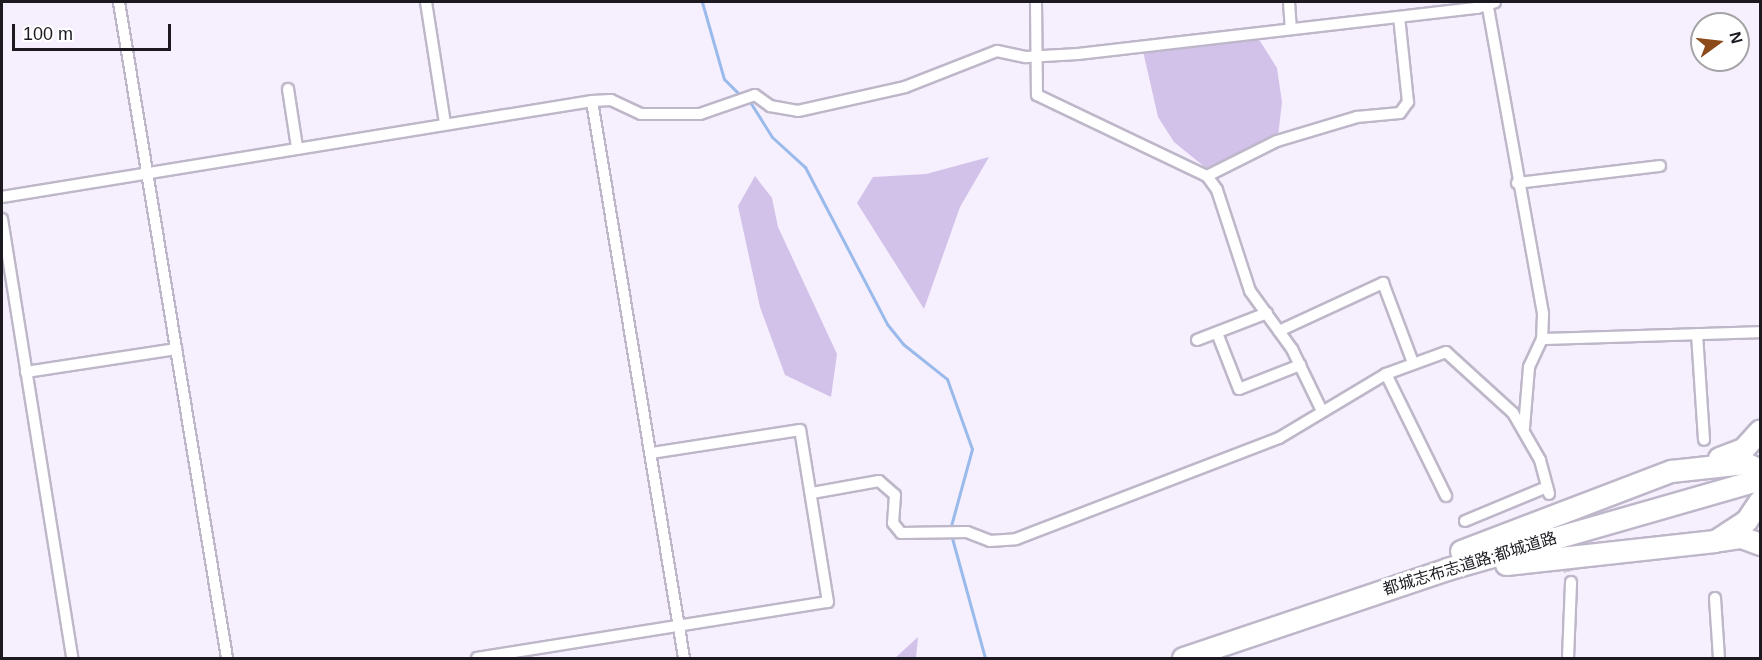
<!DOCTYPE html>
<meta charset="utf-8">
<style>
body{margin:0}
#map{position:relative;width:1762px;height:660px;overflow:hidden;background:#f6f0fe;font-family:Helvetica,"Noto Sans JP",sans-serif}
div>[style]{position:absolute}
.green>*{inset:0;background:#d2c2ea}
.stream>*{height:3px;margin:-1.5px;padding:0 1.5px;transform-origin:1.5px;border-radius:1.5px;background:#9abaeb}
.minor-tunnel>*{height:10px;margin-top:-5px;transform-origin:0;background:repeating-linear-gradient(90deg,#d5d0dd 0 10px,transparent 0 15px)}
.roads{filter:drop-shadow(2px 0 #beb7c9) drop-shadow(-2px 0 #beb7c9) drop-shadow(0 2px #beb7c9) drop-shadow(0 -2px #beb7c9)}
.minor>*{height:10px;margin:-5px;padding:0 5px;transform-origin:5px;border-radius:5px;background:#fff}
.motorway>*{height:21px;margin:-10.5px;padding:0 10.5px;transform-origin:10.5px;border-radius:10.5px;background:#fff}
span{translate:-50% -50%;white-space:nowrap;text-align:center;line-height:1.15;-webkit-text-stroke:6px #fff;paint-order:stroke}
.street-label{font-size:16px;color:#1c1a20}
.frame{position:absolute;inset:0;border:3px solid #1c1a20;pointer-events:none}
.north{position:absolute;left:1690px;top:12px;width:60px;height:60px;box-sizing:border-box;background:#fff;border:2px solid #a4a3a6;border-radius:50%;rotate:75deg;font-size:16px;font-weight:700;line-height:24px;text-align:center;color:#1c1a20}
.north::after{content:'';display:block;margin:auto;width:21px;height:27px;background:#8c4919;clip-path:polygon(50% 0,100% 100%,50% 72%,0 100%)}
.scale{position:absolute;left:12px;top:24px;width:159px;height:27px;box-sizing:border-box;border:3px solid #1c1a20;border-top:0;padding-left:8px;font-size:18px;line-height:21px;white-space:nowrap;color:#1c1a20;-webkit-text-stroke:4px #fff;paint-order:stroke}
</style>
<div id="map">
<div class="green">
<div style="clip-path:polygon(1219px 31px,1260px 41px,1277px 68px,1282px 102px,1278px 137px,1206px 168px,1174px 142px,1158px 117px,1143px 51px,1162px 37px)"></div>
<div style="clip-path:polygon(989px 157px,960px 207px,924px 309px,857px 203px,873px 177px,926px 174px)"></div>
<div style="clip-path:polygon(755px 176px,772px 198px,778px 227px,837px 354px,831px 397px,785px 375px,760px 307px,738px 206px)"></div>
<div style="clip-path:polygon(918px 637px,916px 658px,895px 658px)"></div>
</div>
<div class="stream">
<div style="left:702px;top:2px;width:80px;rotate:74.1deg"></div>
<div style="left:724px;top:79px;width:20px;rotate:45deg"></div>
<div style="left:750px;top:102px;width:41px;rotate:57.8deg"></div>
<div style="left:772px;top:137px;width:45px;rotate:42.3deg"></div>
<div style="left:805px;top:167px;width:177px;rotate:62.4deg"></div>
<div style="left:887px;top:324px;width:26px;rotate:51deg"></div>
<div style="left:903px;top:344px;width:56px;rotate:38.5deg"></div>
<div style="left:947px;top:379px;width:74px;rotate:70.3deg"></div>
<div style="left:972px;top:449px;width:80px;rotate:105.3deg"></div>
<div style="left:952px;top:538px;width:124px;rotate:74.6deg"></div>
</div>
<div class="minor-tunnel">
<div style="left:1559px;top:533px;width:50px;rotate:76.2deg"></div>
</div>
<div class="roads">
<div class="minor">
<div style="left:119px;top:2px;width:665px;rotate:80.65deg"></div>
<div style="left:426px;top:2px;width:123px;rotate:81.1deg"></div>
<div style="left:1036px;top:2px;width:93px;rotate:89.4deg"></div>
<div style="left:1037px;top:95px;width:188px;rotate:25.5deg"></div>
<div style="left:1207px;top:176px;width:17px;rotate:54deg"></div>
<div style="left:1217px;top:190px;width:106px;rotate:71.9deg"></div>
<div style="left:1250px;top:291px;width:72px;rotate:54.1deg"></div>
<div style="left:1292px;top:349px;width:69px;rotate:64.2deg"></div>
<div style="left:1289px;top:2px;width:27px;rotate:86deg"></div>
<div style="left:1487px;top:2px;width:317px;rotate:79.8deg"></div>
<div style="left:1543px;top:314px;width:25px;rotate:92deg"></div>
<div style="left:1542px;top:339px;width:31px;rotate:115deg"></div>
<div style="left:1529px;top:367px;width:61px;rotate:94.7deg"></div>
<div style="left:288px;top:89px;width:59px;rotate:81.2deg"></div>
<div style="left:592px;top:101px;width:565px;rotate:80.62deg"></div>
<div style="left:1207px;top:176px;width:78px;rotate:-26.6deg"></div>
<div style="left:1277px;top:141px;width:84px;rotate:-16.7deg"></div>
<div style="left:1357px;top:117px;width:43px;rotate:-5.3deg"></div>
<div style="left:1400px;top:113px;width:14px;rotate:-54deg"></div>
<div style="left:1408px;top:102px;width:85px;rotate:-96deg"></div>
<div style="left:1517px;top:183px;width:144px;rotate:-6.8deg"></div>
<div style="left:2px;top:197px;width:598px;rotate:-9.24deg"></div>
<div style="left:592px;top:101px;width:19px;rotate:-3deg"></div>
<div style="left:611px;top:100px;width:33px;rotate:25deg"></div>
<div style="left:641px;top:114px;width:59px"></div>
<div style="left:700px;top:114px;width:58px;rotate:-19.1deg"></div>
<div style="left:755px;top:95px;width:19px;rotate:36deg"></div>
<div style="left:770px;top:106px;width:28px;rotate:10deg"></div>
<div style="left:798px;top:111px;width:110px;rotate:-12.6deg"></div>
<div style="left:905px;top:87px;width:99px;rotate:-21.4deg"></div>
<div style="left:997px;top:51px;width:30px;rotate:12deg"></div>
<div style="left:1026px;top:57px;width:52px;rotate:-3.3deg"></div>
<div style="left:1078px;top:54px;width:402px;rotate:-6.6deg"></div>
<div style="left:1477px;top:8px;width:19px;rotate:-18deg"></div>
<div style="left:2px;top:219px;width:445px;rotate:80.9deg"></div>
<div style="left:1279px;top:331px;width:115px;rotate:-24.8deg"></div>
<div style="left:1383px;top:283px;width:85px;rotate:69.4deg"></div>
<div style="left:1217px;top:333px;width:60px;rotate:68.6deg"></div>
<div style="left:1239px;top:389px;width:66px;rotate:-21.5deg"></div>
<div style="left:1697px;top:334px;width:106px;rotate:86.2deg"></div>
<div style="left:1542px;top:339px;width:218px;rotate:-1.8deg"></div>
<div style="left:1197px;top:340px;width:75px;rotate:-21.1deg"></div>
<div style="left:26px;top:372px;width:152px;rotate:-8.7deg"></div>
<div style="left:1386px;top:374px;width:136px;rotate:63.8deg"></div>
<div style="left:812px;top:493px;width:68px;rotate:-10.2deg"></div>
<div style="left:879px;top:481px;width:21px;rotate:41deg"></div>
<div style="left:895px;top:495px;width:28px;rotate:94deg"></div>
<div style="left:893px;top:523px;width:13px;rotate:51deg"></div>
<div style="left:901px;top:533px;width:66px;rotate:-0.9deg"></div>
<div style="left:967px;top:532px;width:25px;rotate:21deg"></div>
<div style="left:990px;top:541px;width:26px;rotate:-4deg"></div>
<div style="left:1016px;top:539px;width:282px;rotate:-21deg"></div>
<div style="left:1279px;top:438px;width:125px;rotate:-30.9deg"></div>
<div style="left:1386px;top:374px;width:64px;rotate:-20.1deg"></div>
<div style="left:1446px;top:352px;width:91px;rotate:42.3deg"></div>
<div style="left:1513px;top:413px;width:54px;rotate:60.1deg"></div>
<div style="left:1540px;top:460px;width:35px;rotate:75deg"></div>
<div style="left:1465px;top:521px;width:89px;rotate:-22.5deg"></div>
<div style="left:1715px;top:598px;width:60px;rotate:86.2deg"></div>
<div style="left:477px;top:658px;width:355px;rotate:-9.1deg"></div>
<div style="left:828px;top:602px;width:174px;rotate:-99.2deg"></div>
<div style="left:800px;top:430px;width:151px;rotate:171.2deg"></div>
<div style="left:1568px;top:658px;width:76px;rotate:-87.7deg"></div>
</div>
<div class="motorway">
<div style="left:1719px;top:458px;width:26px;rotate:-21deg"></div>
<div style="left:1743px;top:449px;width:25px;rotate:-48deg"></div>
<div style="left:1721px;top:540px;width:20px;rotate:-9deg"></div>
<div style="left:1741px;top:537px;width:20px;rotate:20deg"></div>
<div style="left:1461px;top:551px;width:225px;rotate:-20.9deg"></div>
<div style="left:1671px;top:471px;width:74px;rotate:-6.2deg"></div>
<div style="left:1745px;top:463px;width:17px;rotate:25deg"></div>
<div style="left:1506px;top:564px;width:210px;rotate:-6.3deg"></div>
<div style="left:1715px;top:541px;width:37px;rotate:-33deg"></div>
<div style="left:1746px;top:521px;width:25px;rotate:-56deg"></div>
<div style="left:1183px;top:658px;width:279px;rotate:-18.6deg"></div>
<div style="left:1447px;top:569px;width:326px;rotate:-16deg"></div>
</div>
</div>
<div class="street-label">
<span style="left:1470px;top:564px;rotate:-17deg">都城志布志道路;都城道路</span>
</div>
<div class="frame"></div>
<div class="north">N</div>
<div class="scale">100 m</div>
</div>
